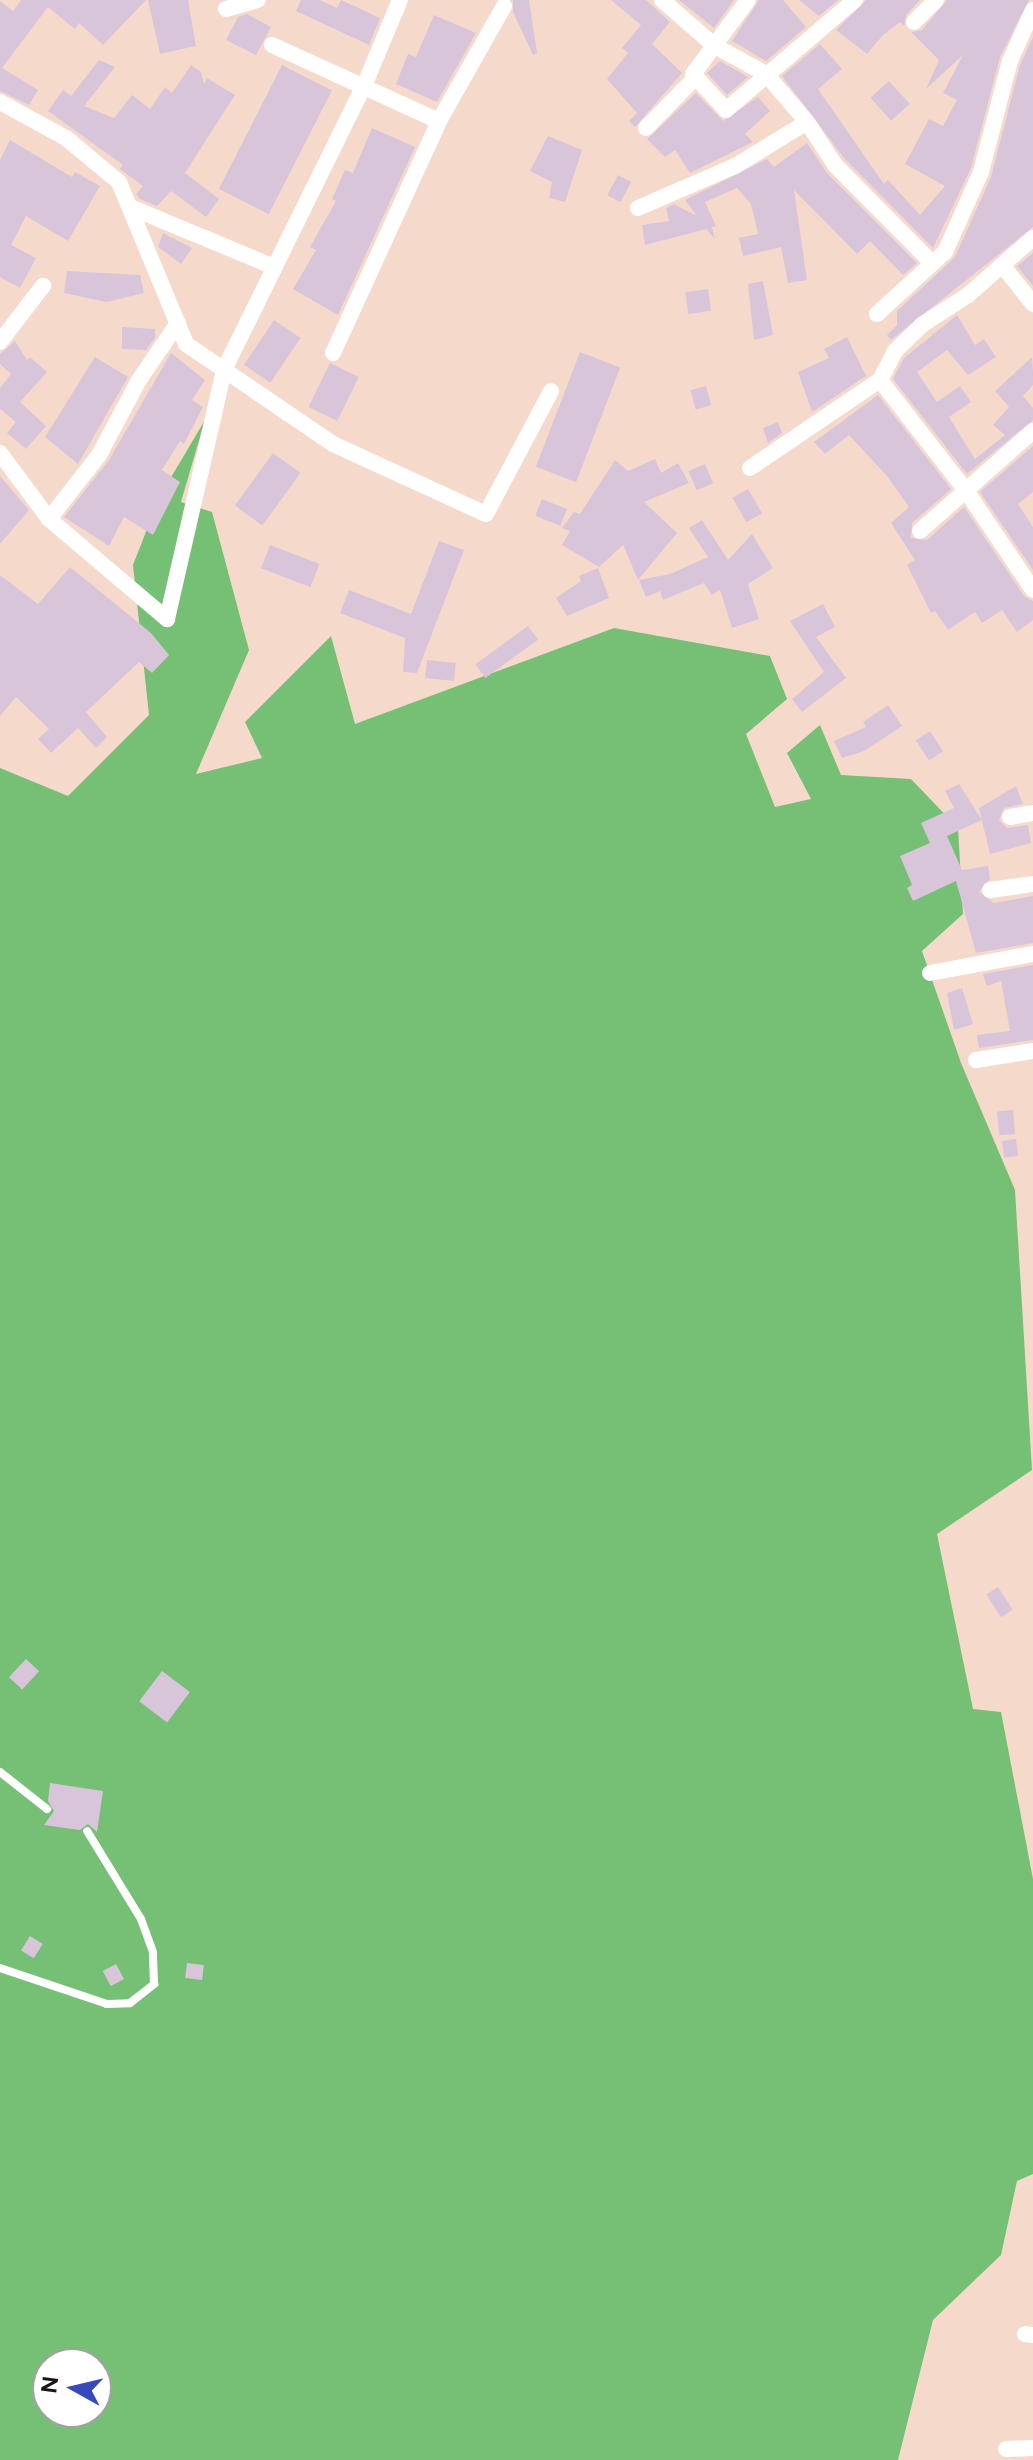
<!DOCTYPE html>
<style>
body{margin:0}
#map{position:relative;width:1033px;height:2460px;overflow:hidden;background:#f5dacc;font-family:Figtree,sans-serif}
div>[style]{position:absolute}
.forest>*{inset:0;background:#75c075}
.building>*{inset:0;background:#d8c5da;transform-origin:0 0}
.service>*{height:8px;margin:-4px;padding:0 4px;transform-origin:4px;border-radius:4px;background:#fff}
.minor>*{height:16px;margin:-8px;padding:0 8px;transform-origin:8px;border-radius:8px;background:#fff}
span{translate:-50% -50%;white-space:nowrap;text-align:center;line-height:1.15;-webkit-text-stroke:8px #fff;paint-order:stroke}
.north{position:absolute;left:32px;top:2348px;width:80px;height:80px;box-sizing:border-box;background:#fff;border:2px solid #a5a19f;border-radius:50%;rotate:278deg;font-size:22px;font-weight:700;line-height:32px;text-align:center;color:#1d140f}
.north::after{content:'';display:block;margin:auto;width:28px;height:36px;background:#3849bb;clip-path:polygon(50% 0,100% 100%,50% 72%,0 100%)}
</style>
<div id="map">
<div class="forest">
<div style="clip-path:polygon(evenodd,205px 420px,181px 502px,212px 512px,249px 650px,196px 774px,262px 758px,245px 722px,331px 636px,355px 724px,614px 628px,770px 656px,787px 699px,746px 734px,775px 807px,811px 799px,787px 753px,820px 725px,841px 775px,911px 779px,958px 828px,963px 914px,922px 951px,961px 1063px,1015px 1190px,1032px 1470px,937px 1534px,973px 1709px,1001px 1712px,1033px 1879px,1033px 2174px,1017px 2181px,1001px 2255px,933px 2320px,898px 2460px,0 2460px,0 768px,68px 796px,149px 715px,133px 565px,160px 496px,205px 420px,48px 2364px,96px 2364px,96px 2412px,48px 2412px,48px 2364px)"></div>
</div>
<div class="building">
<div style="clip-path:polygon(21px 0,146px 0,103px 45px,79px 23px,75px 29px,48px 7px,2px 68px,38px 90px,29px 105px,0 91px,0 1px,13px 11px)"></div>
<div style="clip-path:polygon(148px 0,188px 0,196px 46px,160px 54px)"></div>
<div style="clip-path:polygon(301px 0,320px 0,337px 8px,341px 0,380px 18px,369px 45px,296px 11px)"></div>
<div style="clip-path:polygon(513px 0,529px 0,537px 53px,533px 55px,513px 12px)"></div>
<div style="clip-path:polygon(611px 0,646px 0,670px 22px,652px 44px,682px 73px,635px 127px,629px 121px,637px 113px,607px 79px,628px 53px,622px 48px,641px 25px)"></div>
<div style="clip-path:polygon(679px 0,734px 0,714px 28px)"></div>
<div style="clip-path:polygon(759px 0,783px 0,806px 27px,766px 61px,732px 41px)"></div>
<div style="clip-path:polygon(799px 0,838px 0,819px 16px)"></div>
<div style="clip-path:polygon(866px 0,920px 0,906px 15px,904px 26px,900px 22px,883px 35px,867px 54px,836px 30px)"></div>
<div style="clip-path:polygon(947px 0,1029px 0,1000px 57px,971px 168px,933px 248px,844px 158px,782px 76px,820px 44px,842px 69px,818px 89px,884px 184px,888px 180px,920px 215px,945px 186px,905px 164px,929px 119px,943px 126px,957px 100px,943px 93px,963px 55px,926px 89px,939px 60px,911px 32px,922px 30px)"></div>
<div style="clip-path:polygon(247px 14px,271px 27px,256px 55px,226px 40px,238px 17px)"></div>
<div style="clip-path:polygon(434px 15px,476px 33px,437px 102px,396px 84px,408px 54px,416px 57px)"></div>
<div style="clip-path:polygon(1033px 37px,1033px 227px,891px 340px,887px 335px,897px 325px,897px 311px,955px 257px,991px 177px,1020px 65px)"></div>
<div style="clip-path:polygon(99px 60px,115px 67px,84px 106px,114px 118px,132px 95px,150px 109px,165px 87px,172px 93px,191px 65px,201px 72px,204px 84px,207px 78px,235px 95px,185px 173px,219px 199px,206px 217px,171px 191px,157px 206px,140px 199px,136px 194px,143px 186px,120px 169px,123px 165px,48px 111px,63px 90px,71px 96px)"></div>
<div style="clip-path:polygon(720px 61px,748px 77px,727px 95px,707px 73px)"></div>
<div style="left:282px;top:65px;width:56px;height:139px;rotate:27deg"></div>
<div style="left:889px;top:81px;width:31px;height:25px;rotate:48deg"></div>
<div style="clip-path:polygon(696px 93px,723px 121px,758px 97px,770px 111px,745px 134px,753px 142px,690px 173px,675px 150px,665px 157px,647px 139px)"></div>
<div style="clip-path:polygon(372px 128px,415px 147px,338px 315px,293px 289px,316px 250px,310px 247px,336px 201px,332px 199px,345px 170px,353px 173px)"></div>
<div style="clip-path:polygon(548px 136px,582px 150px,565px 202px,549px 198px,552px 182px,530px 171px)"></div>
<div style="clip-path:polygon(10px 140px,72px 177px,75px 172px,100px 186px,68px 241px,26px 216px,11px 245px,36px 258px,20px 288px,0 277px,0 160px)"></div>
<div style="clip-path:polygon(807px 143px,827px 173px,917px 263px,903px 275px,870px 241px,857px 254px,794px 190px,807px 280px,788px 283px,781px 247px,743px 256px,739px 238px,758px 234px,751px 204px,737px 188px,705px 202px,716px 226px,712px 227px,715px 239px,706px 229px,645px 245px,642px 225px,669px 221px,666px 208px,674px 204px,697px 216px,685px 200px,767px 159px,774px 167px)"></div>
<div style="left:618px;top:175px;width:15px;height:23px;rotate:28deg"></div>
<div style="clip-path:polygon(163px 233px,192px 248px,181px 264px,158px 247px)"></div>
<div style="clip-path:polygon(1033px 253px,1033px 286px,1017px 266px)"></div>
<div style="clip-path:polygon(67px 271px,140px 275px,144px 293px,107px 302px,64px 293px)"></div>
<div style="clip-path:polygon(763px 281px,773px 335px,754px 340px,748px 284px)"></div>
<div style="left:708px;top:289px;width:22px;height:23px;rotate:82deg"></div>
<div style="clip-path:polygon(957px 315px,975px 345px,984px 339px,996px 357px,968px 375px,947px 350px,917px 372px,937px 402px,960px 386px,971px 402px,949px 417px,975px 459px,1005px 435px,993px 425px,1009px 407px,995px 391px,1032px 357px,1033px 372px,1033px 385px,1023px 396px,1033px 408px,1033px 420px,967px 474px,893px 379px,904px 358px)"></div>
<div style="left:274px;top:320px;width:32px;height:54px;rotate:34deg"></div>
<div style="clip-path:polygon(122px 327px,155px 329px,155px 338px,146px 350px,122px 349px)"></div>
<div style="clip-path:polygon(847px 337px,866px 376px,812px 412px,798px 372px,829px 358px,824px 349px)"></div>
<div style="clip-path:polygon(15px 341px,27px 360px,30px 357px,47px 372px,20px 402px,46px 426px,26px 449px,7px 433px,16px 422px,0 409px,0 388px,11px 374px,0 364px,0 354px)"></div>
<div style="left:580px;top:352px;width:43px;height:123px;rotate:21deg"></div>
<div style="clip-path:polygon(171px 353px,205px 380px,192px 400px,203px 407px,184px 444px,180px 441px,162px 470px,180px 482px,153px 535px,124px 517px,109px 546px,64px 517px,109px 460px)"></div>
<div style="clip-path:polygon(95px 357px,128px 377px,78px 464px,45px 437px)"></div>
<div style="left:330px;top:363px;width:32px;height:49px;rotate:26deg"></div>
<div style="left:706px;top:386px;width:20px;height:16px;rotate:75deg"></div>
<div style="clip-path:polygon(878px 395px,951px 489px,912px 523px,911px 538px,927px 540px,964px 507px,1024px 596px,1033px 601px,1033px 620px,1017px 632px,1002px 610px,982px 623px,975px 612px,948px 630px,935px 611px,931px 613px,907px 565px,915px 560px,891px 523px,909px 507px,887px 476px,849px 435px,825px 454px,814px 442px)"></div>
<div style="clip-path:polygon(778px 422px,782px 433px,768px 443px,763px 428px)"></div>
<div style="clip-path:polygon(1033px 446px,1033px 492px,1018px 504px,1033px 527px,1033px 570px,980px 492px)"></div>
<div style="left:273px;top:453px;width:34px;height:65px;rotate:36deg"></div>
<div style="clip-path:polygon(655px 459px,661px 473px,678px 463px,689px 483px,644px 502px,677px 533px,638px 580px,623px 545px,599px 567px,562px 545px,570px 531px,562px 528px,574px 512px,580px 514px,615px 460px,628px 471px)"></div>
<div style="left:705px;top:464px;width:21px;height:18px;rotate:67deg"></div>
<div style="clip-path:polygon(0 476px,29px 510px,0 544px)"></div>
<div style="left:748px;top:489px;width:28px;height:18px;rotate:60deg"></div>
<div style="left:542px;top:499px;width:27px;height:18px;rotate:22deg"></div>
<div style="clip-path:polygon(702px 520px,728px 560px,752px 534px,773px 568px,748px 584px,759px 619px,732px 628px,720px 590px,712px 595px,704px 583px,663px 600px,660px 591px,646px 597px,639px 580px,670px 574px,708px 557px,689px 528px)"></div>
<div style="clip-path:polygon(439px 541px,464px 550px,417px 673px,403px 672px,405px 638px,340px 613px,349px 590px,411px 614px)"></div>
<div style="left:270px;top:545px;width:53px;height:25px;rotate:21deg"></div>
<div style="clip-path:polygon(70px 567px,151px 633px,169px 655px,152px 673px,139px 662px,86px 712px,107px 737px,96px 748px,78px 728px,51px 753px,38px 739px,49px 729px,16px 697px,0 716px,0 575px,38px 604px)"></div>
<div style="clip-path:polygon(598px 568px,609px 598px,567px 616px,556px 598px,581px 581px,579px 576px)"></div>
<div style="clip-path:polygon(823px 604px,835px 627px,816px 637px,846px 678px,802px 712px,792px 699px,824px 672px,790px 621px)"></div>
<div style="left:528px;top:626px;width:17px;height:65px;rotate:54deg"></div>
<div style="left:427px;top:660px;width:29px;height:18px;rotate:6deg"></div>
<div style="clip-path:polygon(888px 705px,902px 726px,864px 751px,842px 758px,834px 741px,866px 727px,863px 722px)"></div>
<div style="left:930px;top:731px;width:24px;height:17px;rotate:57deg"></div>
<div style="clip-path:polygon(959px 784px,982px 820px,947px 836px,962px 870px,988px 866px,990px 879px,979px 892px,994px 903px,1033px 896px,1033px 943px,976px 953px,956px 881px,913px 901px,907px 888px,912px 885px,900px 856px,930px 843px,921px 823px,954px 808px,945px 791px)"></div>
<div style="clip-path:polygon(1016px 786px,1023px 804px,1004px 808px,999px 820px,1007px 828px,1028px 825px,1031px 843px,990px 854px,979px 808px)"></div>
<div style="clip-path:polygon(1033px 965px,1033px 1040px,979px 1048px,977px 1035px,1010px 1031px,1001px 981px,987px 986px,983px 974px)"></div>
<div style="clip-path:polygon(962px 988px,973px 1024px,954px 1030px,947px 993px)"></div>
<div style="left:1013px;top:1110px;width:24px;height:16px;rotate:85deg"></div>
<div style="left:1016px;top:1139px;width:17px;height:14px;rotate:83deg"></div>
<div style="left:998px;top:1587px;width:27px;height:14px;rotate:57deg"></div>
<div style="left:26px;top:1659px;width:18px;height:25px;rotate:43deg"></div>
<div style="left:162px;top:1671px;width:35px;height:38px;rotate:37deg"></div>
<div style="clip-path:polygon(50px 1783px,103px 1791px,97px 1832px,88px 1824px,80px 1830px,44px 1825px,54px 1811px,48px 1801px)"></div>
<div style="left:30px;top:1936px;width:15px;height:17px;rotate:32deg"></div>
<div style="left:187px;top:1963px;width:17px;height:15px;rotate:7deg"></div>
<div style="left:116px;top:1964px;width:17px;height:15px;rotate:62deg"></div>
</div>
<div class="service">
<div style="left:0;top:1772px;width:60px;rotate:38.2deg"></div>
<div style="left:0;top:1968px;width:113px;rotate:18.6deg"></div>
<div style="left:107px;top:2004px;width:23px;rotate:-2deg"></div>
<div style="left:130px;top:2003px;width:31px;rotate:-38deg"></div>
<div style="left:154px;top:1984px;width:32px;rotate:-92deg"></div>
<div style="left:153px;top:1952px;width:35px;rotate:-110deg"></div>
<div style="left:141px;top:1919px;width:103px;rotate:-121.5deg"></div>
</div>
<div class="minor">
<div style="left:662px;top:0;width:70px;rotate:41deg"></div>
<div style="left:715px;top:46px;width:58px;rotate:28.8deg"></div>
<div style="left:766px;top:74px;width:63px;rotate:49.5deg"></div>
<div style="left:807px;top:122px;width:51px;rotate:56.9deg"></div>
<div style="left:835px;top:165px;width:138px;rotate:45.3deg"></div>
<div style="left:748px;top:0;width:92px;rotate:126.6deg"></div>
<div style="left:693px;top:74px;width:49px;rotate:47.5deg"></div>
<div style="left:726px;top:110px;width:170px;rotate:-40.5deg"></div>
<div style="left:226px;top:9px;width:33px;rotate:-16deg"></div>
<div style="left:914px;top:22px;width:31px;rotate:-45deg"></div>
<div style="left:272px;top:45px;width:183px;rotate:24.5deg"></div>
<div style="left:0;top:102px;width:75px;rotate:28.6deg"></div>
<div style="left:66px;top:138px;width:69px;rotate:39.7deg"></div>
<div style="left:119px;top:182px;width:175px;rotate:67.5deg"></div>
<div style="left:186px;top:344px;width:178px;rotate:34.2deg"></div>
<div style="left:333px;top:444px;width:168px;rotate:24.6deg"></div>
<div style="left:486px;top:514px;width:139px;rotate:-62.1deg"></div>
<div style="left:646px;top:128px;width:71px;rotate:-45.6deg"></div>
<div style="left:130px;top:207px;width:156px;rotate:22.6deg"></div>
<div style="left:638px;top:208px;width:106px;rotate:-23.4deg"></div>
<div style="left:735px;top:166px;width:84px;rotate:-31.4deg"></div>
<div style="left:1033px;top:238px;width:86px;rotate:138.8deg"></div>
<div style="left:968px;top:295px;width:54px;rotate:147.2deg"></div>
<div style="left:923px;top:324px;width:39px;rotate:136deg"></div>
<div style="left:895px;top:351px;width:33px;rotate:117deg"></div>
<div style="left:880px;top:380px;width:142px;rotate:52.2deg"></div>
<div style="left:967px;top:492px;width:118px;rotate:56deg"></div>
<div style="left:1002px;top:265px;width:50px;rotate:51.5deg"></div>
<div style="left:877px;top:314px;width:92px;rotate:-42.4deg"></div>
<div style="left:945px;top:252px;width:88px;rotate:-65.8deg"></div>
<div style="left:981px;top:172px;width:115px;rotate:-75.4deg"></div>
<div style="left:1010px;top:61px;width:56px;rotate:-65.7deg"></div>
<div style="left:0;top:342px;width:71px;rotate:-52.5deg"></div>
<div style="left:333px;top:353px;width:255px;rotate:-65.4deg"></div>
<div style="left:439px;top:121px;width:132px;rotate:-60.5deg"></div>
<div style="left:0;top:453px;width:82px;rotate:53.4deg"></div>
<div style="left:49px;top:519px;width:155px;rotate:40.3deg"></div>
<div style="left:167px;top:619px;width:255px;rotate:-77.1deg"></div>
<div style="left:224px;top:370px;width:317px;rotate:-63.8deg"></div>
<div style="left:364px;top:86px;width:93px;rotate:-67.3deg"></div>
<div style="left:750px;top:468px;width:157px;rotate:-34.1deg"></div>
<div style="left:49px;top:519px;width:81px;rotate:-52deg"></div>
<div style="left:99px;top:455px;width:85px;rotate:-61.9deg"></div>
<div style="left:139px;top:380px;width:69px;rotate:-55.6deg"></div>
<div style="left:920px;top:531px;width:151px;rotate:-41.5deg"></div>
<div style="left:1010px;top:817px;width:23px;rotate:-10deg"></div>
<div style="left:990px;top:890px;width:43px;rotate:-7.9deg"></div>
<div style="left:930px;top:973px;width:105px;rotate:-10.5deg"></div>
<div style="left:976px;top:1060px;width:58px;rotate:-9deg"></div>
<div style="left:1025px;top:2334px;width:8px;rotate:7deg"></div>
<div style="left:1006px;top:2449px;width:27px;rotate:-2deg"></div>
</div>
<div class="north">N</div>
</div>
